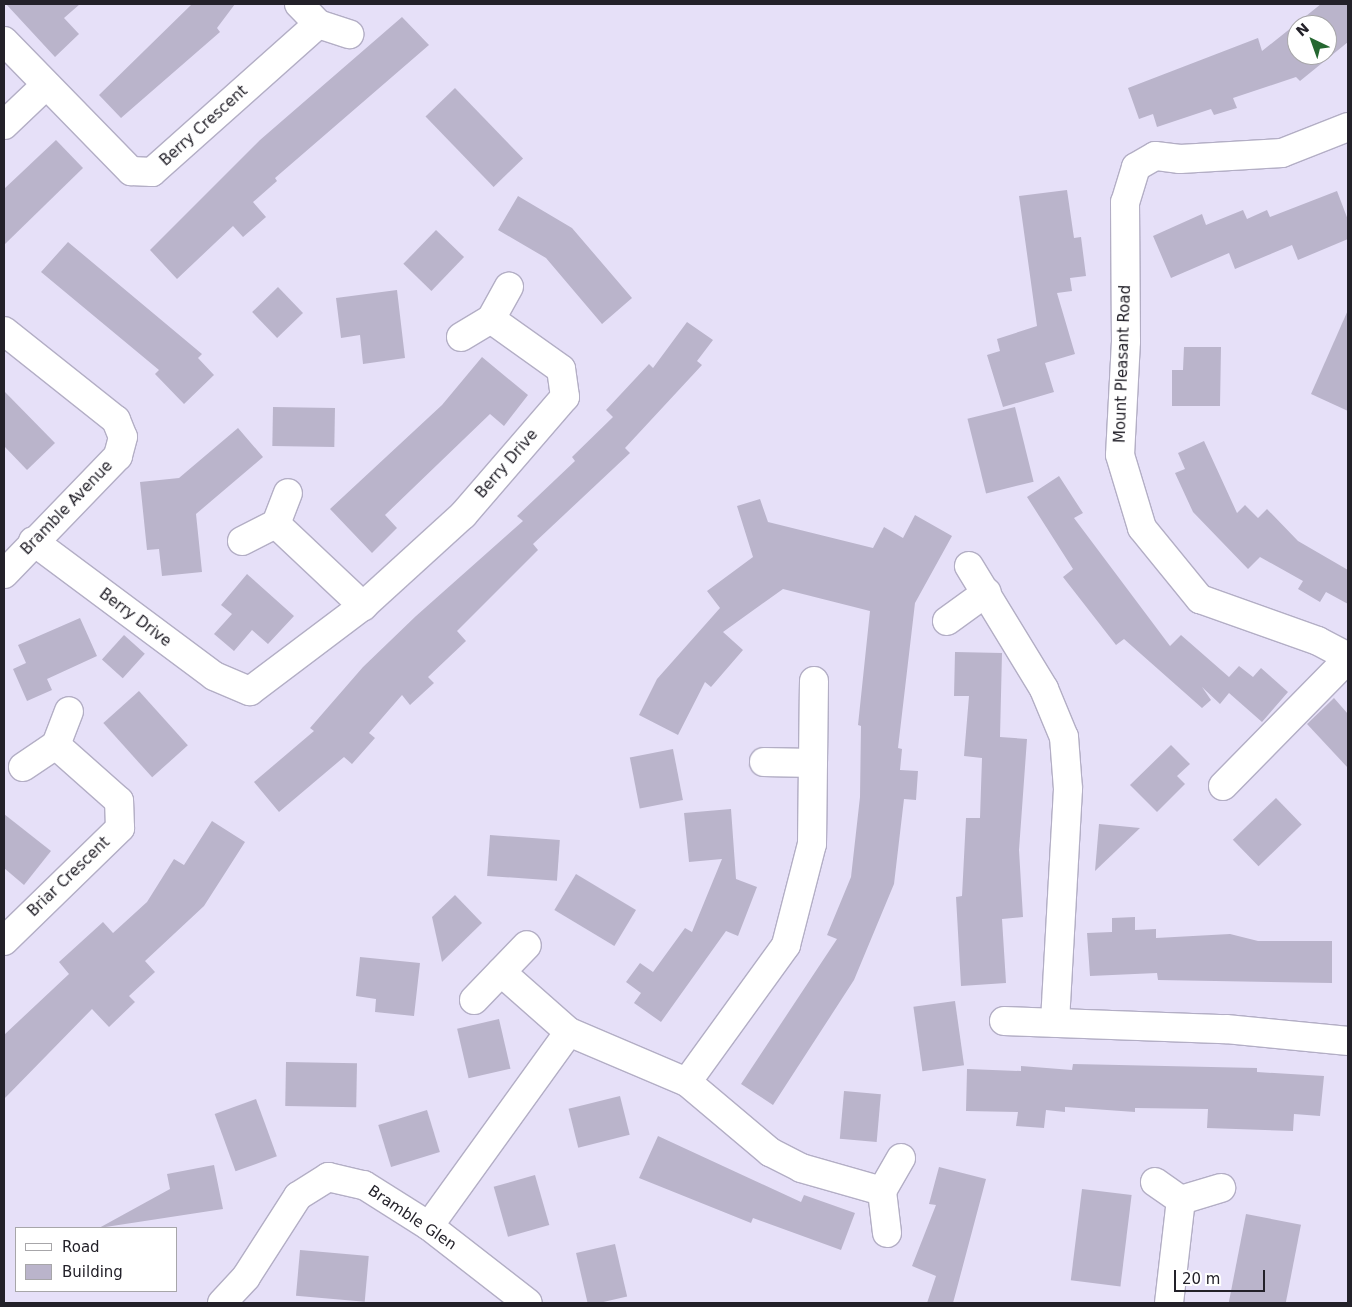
<!DOCTYPE html>
<style>
body{margin:0}
#map{position:relative;width:1352px;height:1307px;overflow:hidden;background:#e6e0f8;font-family:"DejaVu Sans",sans-serif}
div>[style]{position:absolute}
.building>*{inset:0;background:#bab4cb;transform-origin:0 0}
.roads{filter:drop-shadow(1px 0 #b3aec5) drop-shadow(-1px 0 #b3aec5) drop-shadow(0 1px #b3aec5) drop-shadow(0 -1px #b3aec5)}
.street>*{height:28px;margin:-14px;padding:0 14px;transform-origin:14px;border-radius:14px;background:#fff}
span{translate:-50% -50%;white-space:nowrap;text-align:center;line-height:1.15;-webkit-text-stroke:4px #fff;paint-order:stroke}
.street-label{font-size:15px;color:#232129}
.frame{position:absolute;inset:0;border:5px solid #232129;pointer-events:none}
.legend{position:absolute;left:15px;top:1227px;width:162px;height:65px;box-sizing:border-box;background:#fff;border:1px solid #a7a6a9;margin:0;padding:6px 9px;list-style:none;font-size:15px;color:#232129}
.legend li{display:flex;align-items:center;gap:10px;height:25px}
.legend b{width:25px;border:1px solid #a7a6a9}
.north{position:absolute;left:1287px;top:15px;width:50px;height:50px;box-sizing:border-box;background:#fff;border:1px solid #a7a6a9;border-radius:50%;rotate:318deg;font-size:14px;font-weight:700;line-height:20px;text-align:center;color:#232129}
.north::after{content:'';display:block;margin:auto;width:18px;height:22px;background:#256731;clip-path:polygon(50% 0,100% 100%,50% 72%,0 100%)}
.scale{position:absolute;left:1174px;top:1270px;width:91px;height:22px;box-sizing:border-box;border:2px solid #232129;border-top:0;padding-left:6px;font-size:15px;line-height:18px;white-space:nowrap;color:#232129;-webkit-text-stroke:4px #fff;paint-order:stroke}
</style>
<div id="map">
<div class="building">
<div style="clip-path:polygon(6px 4px,80px 4px,64px 18px,79px 34px,55px 57px)"></div>
<div style="clip-path:polygon(192px 4px,235px 4px,217px 28px,220px 32px,121px 118px,99px 95px)"></div>
<div style="clip-path:polygon(evenodd,1321px 4px,1348px 4px,1348px 42px,1300px 81px,1296px 77px,1233px 98px,1237px 108px,1214px 115px,1211px 109px,1157px 127px,1153px 114px,1139px 119px,1128px 88px,1258px 38px,1262px 51px,1321px 4px,1297px 25px,1327px 25px,1327px 55px,1297px 55px,1297px 25px)"></div>
<div style="clip-path:polygon(402px 17px,429px 45px,275px 178px,277px 181px,253px 202px,266px 217px,243px 237px,233px 226px,177px 279px,150px 250px,260px 140px)"></div>
<div style="left:455px;top:88px;width:98px;height:41px;rotate:46deg"></div>
<div style="clip-path:polygon(56px 140px,83px 168px,4px 245px,4px 189px)"></div>
<div style="clip-path:polygon(1067px 190px,1074px 238px,1081px 237px,1086px 276px,1070px 278px,1072px 291px,1057px 293px,1075px 354px,1045px 363px,1054px 392px,1003px 407px,987px 355px,1000px 351px,997px 339px,1037px 326px,1019px 196px)"></div>
<div style="clip-path:polygon(1337px 191px,1348px 220px,1348px 239px,1298px 260px,1292px 245px,1235px 269px,1229px 253px,1171px 278px,1153px 236px,1202px 214px,1206px 225px,1243px 210px,1247px 219px,1267px 210px,1270px 217px)"></div>
<div style="clip-path:polygon(518px 196px,572px 228px,632px 298px,602px 324px,546px 258px,498px 230px)"></div>
<div style="left:436px;top:230px;width:39px;height:47px;rotate:44deg"></div>
<div style="clip-path:polygon(68px 242px,202px 354px,198px 358px,214px 375px,184px 404px,155px 374px,159px 370px,41px 272px)"></div>
<div style="left:278px;top:287px;width:36px;height:36px;rotate:46deg"></div>
<div style="clip-path:polygon(397px 290px,405px 358px,363px 364px,360px 335px,341px 338px,336px 298px)"></div>
<div style="clip-path:polygon(1348px 310px,1348px 411px,1311px 394px)"></div>
<div style="clip-path:polygon(687px 322px,713px 340px,697px 361px,702px 365px,625px 448px,630px 453px,533px 544px,538px 550px,457px 631px,466px 641px,428px 677px,434px 683px,410px 705px,402px 695px,369px 733px,375px 738px,352px 764px,344px 757px,279px 812px,254px 782px,314px 731px,310px 728px,363px 667px,416px 616px,523px 521px,517px 516px,575px 461px,572px 457px,613px 417px,606px 410px,649px 364px,653px 368px)"></div>
<div style="clip-path:polygon(1184px 347px,1221px 347px,1220px 406px,1172px 406px,1172px 370px,1183px 370px)"></div>
<div style="clip-path:polygon(482px 357px,528px 395px,504px 426px,490px 414px,385px 515px,397px 528px,372px 553px,330px 509px,442px 405px)"></div>
<div style="clip-path:polygon(4px 391px,55px 443px,27px 470px,4px 446px)"></div>
<div style="left:273px;top:407px;width:62px;height:39px;rotate:1deg"></div>
<div style="left:1015px;top:407px;width:77px;height:49px;rotate:76deg"></div>
<div style="clip-path:polygon(238px 428px,263px 457px,196px 514px,202px 572px,162px 576px,159px 549px,147px 550px,140px 482px,179px 478px)"></div>
<div style="clip-path:polygon(1204px 441px,1237px 513px,1245px 505px,1258px 518px,1267px 509px,1298px 541px,1348px 570px,1348px 604px,1326px 592px,1320px 602px,1298px 589px,1303px 581px,1260px 557px,1248px 569px,1193px 512px,1175px 473px,1185px 469px,1178px 453px)"></div>
<div style="clip-path:polygon(1059px 476px,1083px 513px,1074px 518px,1170px 646px,1181px 635px,1229px 677px,1239px 666px,1253px 677px,1261px 668px,1288px 692px,1262px 722px,1229px 693px,1220px 704px,1202px 687px,1211px 700px,1202px 708px,1124px 639px,1116px 645px,1063px 577px,1073px 569px,1027px 497px)"></div>
<div style="clip-path:polygon(760px 499px,768px 522px,873px 548px,884px 527px,903px 538px,915px 515px,952px 536px,915px 603px,898px 748px,902px 749px,900px 770px,918px 771px,916px 800px,904px 799px,894px 884px,854px 980px,773px 1105px,741px 1084px,837px 939px,827px 935px,851px 877px,860px 797px,861px 726px,858px 725px,870px 611px,783px 589px,723px 632px,743px 650px,711px 687px,705px 682px,678px 735px,639px 715px,657px 679px,720px 608px,707px 591px,753px 557px,737px 506px)"></div>
<div style="clip-path:polygon(247px 574px,294px 616px,268px 644px,252px 630px,234px 651px,214px 634px,232px 614px,221px 605px)"></div>
<div style="clip-path:polygon(80px 618px,97px 656px,47px 679px,52px 690px,27px 701px,13px 669px,26px 663px,18px 645px)"></div>
<div style="left:124px;top:635px;width:28px;height:33px;rotate:42deg"></div>
<div style="clip-path:polygon(955px 652px,1002px 653px,1000px 737px,1027px 739px,1019px 850px,1023px 917px,1002px 919px,1006px 983px,961px 986px,956px 897px,962px 896px,966px 818px,980px 818px,982px 758px,964px 756px,969px 696px,954px 696px)"></div>
<div style="left:139px;top:691px;width:73px;height:48px;rotate:48deg"></div>
<div style="clip-path:polygon(1334px 698px,1348px 714px,1348px 768px,1307px 724px)"></div>
<div style="clip-path:polygon(1171px 745px,1190px 764px,1177px 776px,1185px 784px,1157px 812px,1130px 785px)"></div>
<div style="left:673px;top:749px;width:52px;height:44px;rotate:79deg"></div>
<div style="left:1276px;top:798px;width:37px;height:60px;rotate:46deg"></div>
<div style="clip-path:polygon(731px 809px,736px 879px,757px 887px,738px 936px,726px 931px,661px 1022px,634px 1003px,641px 993px,626px 982px,640px 963px,653px 972px,685px 928px,692px 932px,722px 859px,689px 862px,684px 813px)"></div>
<div style="clip-path:polygon(4px 814px,51px 851px,24px 885px,4px 868px)"></div>
<div style="clip-path:polygon(212px 821px,245px 842px,204px 906px,145px 961px,155px 972px,129px 996px,135px 1002px,109px 1027px,92px 1009px,4px 1099px,4px 1035px,69px 974px,59px 962px,103px 922px,113px 933px,147px 902px,174px 859px,184px 865px)"></div>
<div style="clip-path:polygon(1099px 824px,1140px 828px,1095px 871px)"></div>
<div style="left:490px;top:835px;width:70px;height:41px;rotate:4deg"></div>
<div style="left:576px;top:874px;width:70px;height:42px;rotate:31deg"></div>
<div style="clip-path:polygon(455px 895px,482px 923px,442px 962px,432px 917px)"></div>
<div style="clip-path:polygon(1135px 917px,1135px 930px,1156px 929px,1156px 938px,1230px 934px,1258px 941px,1332px 941px,1332px 983px,1158px 980px,1157px 973px,1090px 976px,1087px 933px,1112px 932px,1112px 918px)"></div>
<div style="clip-path:polygon(360px 957px,420px 963px,414px 1016px,375px 1012px,376px 999px,356px 996px)"></div>
<div style="left:955px;top:1001px;width:65px;height:42px;rotate:82deg"></div>
<div style="left:499px;top:1019px;width:51px;height:43px;rotate:77deg"></div>
<div style="left:286px;top:1062px;width:71px;height:44px;rotate:1deg"></div>
<div style="clip-path:polygon(1073px 1064px,1257px 1068px,1257px 1072px,1324px 1076px,1320px 1116px,1294px 1114px,1293px 1131px,1207px 1128px,1208px 1109px,1135px 1108px,1135px 1112px,1065px 1107px,1065px 1112px,1046px 1110px,1044px 1128px,1016px 1126px,1018px 1112px,966px 1111px,967px 1069px,1021px 1071px,1021px 1066px,1072px 1070px)"></div>
<div style="left:844px;top:1091px;width:37px;height:48px;rotate:5deg"></div>
<div style="left:620px;top:1096px;width:40px;height:53px;rotate:76deg"></div>
<div style="left:256px;top:1099px;width:61px;height:44px;rotate:70deg"></div>
<div style="left:427px;top:1110px;width:44px;height:51px;rotate:73deg"></div>
<div style="clip-path:polygon(658px 1136px,801px 1202px,804px 1195px,855px 1213px,841px 1250px,753px 1218px,751px 1223px,639px 1178px)"></div>
<div style="clip-path:polygon(214px 1165px,223px 1209px,99px 1228px,170px 1189px,167px 1174px)"></div>
<div style="clip-path:polygon(939px 1167px,986px 1179px,953px 1303px,927px 1303px,936px 1276px,912px 1266px,936px 1205px,929px 1204px)"></div>
<div style="left:535px;top:1175px;width:52px;height:43px;rotate:74deg"></div>
<div style="left:1082px;top:1189px;width:50px;height:92px;rotate:7deg"></div>
<div style="left:1246px;top:1214px;width:56px;height:91px;rotate:11deg"></div>
<div style="left:615px;top:1244px;width:54px;height:40px;rotate:77deg"></div>
<div style="left:300px;top:1250px;width:69px;height:46px;rotate:5deg"></div>
</div>
<div class="roads">
<div class="street">
<div style="left:299px;top:4px;width:28px;rotate:46deg"></div>
<div style="left:318px;top:24px;width:33px;rotate:18deg"></div>
<div style="left:4px;top:41px;width:182px;rotate:45.7deg"></div>
<div style="left:131px;top:171px;width:21px;rotate:3deg"></div>
<div style="left:152px;top:172px;width:222px;rotate:-41.7deg"></div>
<div style="left:4px;top:125px;width:58px;rotate:-43.6deg"></div>
<div style="left:1348px;top:127px;width:71px;rotate:158.5deg"></div>
<div style="left:1282px;top:153px;width:102px;rotate:176.6deg"></div>
<div style="left:1180px;top:159px;width:25px;rotate:-173deg"></div>
<div style="left:1155px;top:156px;width:22px;rotate:150deg"></div>
<div style="left:1136px;top:167px;width:37px;rotate:107deg"></div>
<div style="left:1125px;top:202px;width:139px;rotate:89.6deg"></div>
<div style="left:1126px;top:341px;width:114px;rotate:93deg"></div>
<div style="left:1120px;top:455px;width:76px;rotate:73.2deg"></div>
<div style="left:1142px;top:528px;width:92px;rotate:50.8deg"></div>
<div style="left:1200px;top:599px;width:125px;rotate:19.6deg"></div>
<div style="left:1318px;top:641px;width:34px;rotate:28deg"></div>
<div style="left:4px;top:331px;width:143px;rotate:38.5deg"></div>
<div style="left:116px;top:420px;width:18px;rotate:68deg"></div>
<div style="left:123px;top:437px;width:20px;rotate:105deg"></div>
<div style="left:118px;top:456px;width:164px;rotate:134deg"></div>
<div style="left:461px;top:337px;width:35px;rotate:-31deg"></div>
<div style="left:491px;top:319px;width:37px;rotate:-61deg"></div>
<div style="left:276px;top:524px;width:120px;rotate:43.3deg"></div>
<div style="left:33px;top:541px;width:226px;rotate:36.7deg"></div>
<div style="left:214px;top:676px;width:39px;rotate:23deg"></div>
<div style="left:250px;top:691px;width:141px;rotate:-37deg"></div>
<div style="left:363px;top:606px;width:135px;rotate:-42.3deg"></div>
<div style="left:463px;top:515px;width:156px;rotate:-49.2deg"></div>
<div style="left:565px;top:397px;width:28px;rotate:-98deg"></div>
<div style="left:561px;top:369px;width:86px;rotate:-144.5deg"></div>
<div style="left:242px;top:541px;width:38px;rotate:-27deg"></div>
<div style="left:276px;top:524px;width:33px;rotate:-69deg"></div>
<div style="left:969px;top:566px;width:144px;rotate:58.6deg"></div>
<div style="left:1044px;top:689px;width:52px;rotate:67.4deg"></div>
<div style="left:1064px;top:737px;width:52px;rotate:85.6deg"></div>
<div style="left:1068px;top:789px;width:234px;rotate:93.2deg"></div>
<div style="left:947px;top:621px;width:49px;rotate:-35.9deg"></div>
<div style="left:764px;top:762px;width:49px;rotate:1.2deg"></div>
<div style="left:23px;top:767px;width:40px;rotate:-34deg"></div>
<div style="left:56px;top:745px;width:36px;rotate:-69deg"></div>
<div style="left:1223px;top:786px;width:178px;rotate:-45.5deg"></div>
<div style="left:4px;top:941px;width:162px;rotate:-44.2deg"></div>
<div style="left:120px;top:828px;width:27px;rotate:-92deg"></div>
<div style="left:119px;top:801px;width:84px;rotate:-138.4deg"></div>
<div style="left:501px;top:972px;width:91px;rotate:41.4deg"></div>
<div style="left:569px;top:1032px;width:128px;rotate:23deg"></div>
<div style="left:687px;top:1082px;width:109px;rotate:40.1deg"></div>
<div style="left:770px;top:1152px;width:35px;rotate:27deg"></div>
<div style="left:801px;top:1168px;width:84px;rotate:15.9deg"></div>
<div style="left:474px;top:1000px;width:76px;rotate:-46.1deg"></div>
<div style="left:1004px;top:1021px;width:222px;rotate:2.1deg"></div>
<div style="left:1226px;top:1029px;width:123px;rotate:5.6deg"></div>
<div style="left:687px;top:1082px;width:169px;rotate:-54.1deg"></div>
<div style="left:786px;top:945px;width:104px;rotate:-75.6deg"></div>
<div style="left:812px;top:844px;width:163px;rotate:-89.3deg"></div>
<div style="left:1155px;top:1182px;width:32px;rotate:35deg"></div>
<div style="left:1181px;top:1200px;width:42px;rotate:-16.7deg"></div>
<div style="left:429px;top:1226px;width:239px;rotate:-54.2deg"></div>
<div style="left:887px;top:1233px;width:42px;rotate:-96.8deg"></div>
<div style="left:882px;top:1191px;width:38px;rotate:-60deg"></div>
<div style="left:222px;top:1303px;width:35px;rotate:-47deg"></div>
<div style="left:246px;top:1277px;width:96px;rotate:-57.3deg"></div>
<div style="left:298px;top:1196px;width:36px;rotate:-32deg"></div>
<div style="left:328px;top:1177px;width:37px;rotate:13deg"></div>
<div style="left:364px;top:1185px;width:77px;rotate:32.2deg"></div>
<div style="left:429px;top:1226px;width:125px;rotate:37.9deg"></div>
<div style="left:1169px;top:1303px;width:104px;rotate:-83.4deg"></div>
</div>
</div>
<div class="street-label">
<span style="left:204px;top:126px;rotate:-42deg">Berry Crescent</span>
<span style="left:1123px;top:364px;rotate:-88deg">Mount Pleasant Road</span>
<span style="left:507px;top:464px;rotate:-49deg">Berry Drive</span>
<span style="left:67px;top:508px;rotate:-46deg">Bramble Avenue</span>
<span style="left:135px;top:618px;rotate:37deg">Berry Drive</span>
<span style="left:69px;top:877px;rotate:-44deg">Briar Crescent</span>
<span style="left:412px;top:1218px;rotate:34deg">Bramble Glen</span>
</div>
<div class="frame"></div>
<ul class="legend">
<li><b style="height:6px;background:#fff"></b>Road</li>
<li><b style="height:14px;background:#bab4cb"></b>Building</li>
</ul>
<div class="north">N</div>
<div class="scale">20 m</div>
</div>
